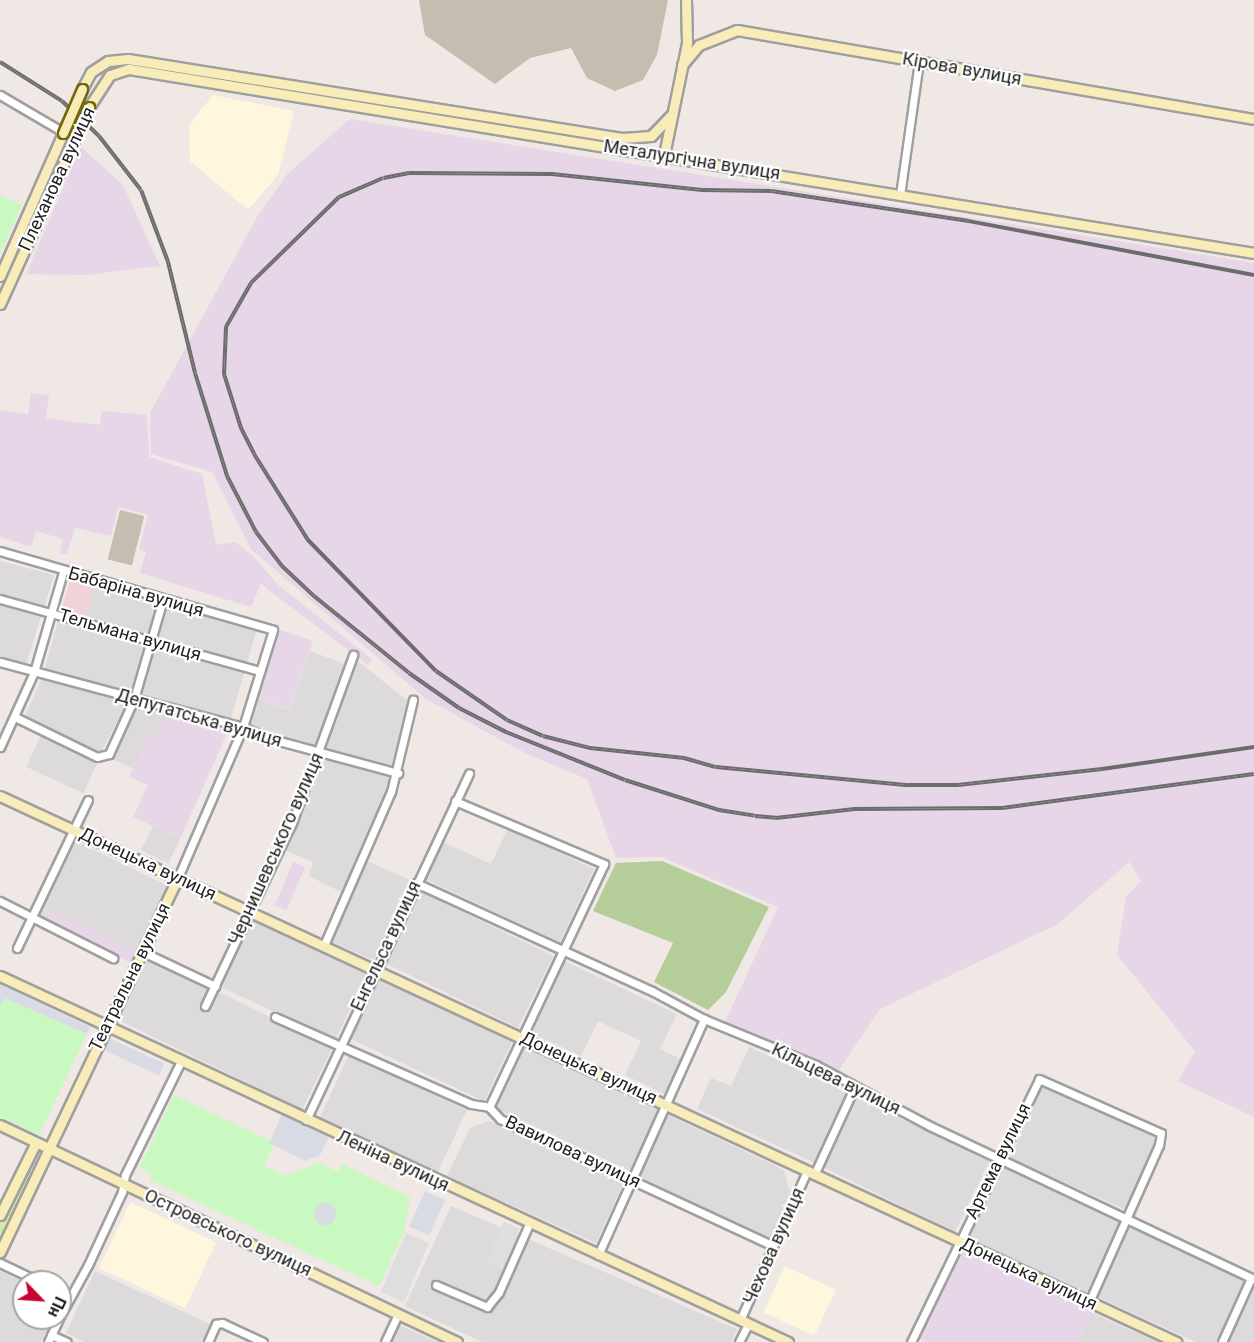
<!DOCTYPE html>
<meta charset="utf-8">
<style>
body{margin:0}
#map{position:relative;width:1254px;height:1342px;overflow:hidden;background:#efe8e4;font-family:Roboto,sans-serif}
div>[style]{position:absolute}
.residential>*{inset:0;background:#dcdadb;transform-origin:0 0}
.commercial>*{inset:0;background:#efd3d8;transform-origin:0 0}
.industrial>*{inset:0;background:#e7d6e8;transform-origin:0 0}
.education>*{inset:0;background:#fef7dd;transform-origin:0 0}
.construction>*{inset:0;background:#c3beaf;transform-origin:0 0}
.grass>*{inset:0;background:#d7e8aa}
.forest>*{inset:0;background:#b4cd99}
.park>*{inset:0;background:#c9f8c1}
.parking>*{inset:0;background:#dedede;transform-origin:0 0}
.plaza>*{inset:0;background:#d8dbe4;transform-origin:0 0}
.round{border-radius:50%}
.roads{filter:drop-shadow(2px 0 #9f9f9f) drop-shadow(-2px 0 #9f9f9f) drop-shadow(0 2px #9f9f9f) drop-shadow(0 -2px #9f9f9f)}
.street>*{height:7px;margin:-3.5px;padding:0 3.5px;transform-origin:3.5px;border-radius:3.5px;background:#fff}
.secondary>*{height:9px;margin:-4.5px;padding:0 4.5px;transform-origin:4.5px;border-radius:4.5px;background:#f8edb8}
.rail>*{height:4px;margin-top:-2px;transform-origin:0;background:repeating-linear-gradient(90deg,#fff 0 4.5px,#6c6c6c 0 9px);box-sizing:border-box;border-block:2px solid #6c6c6c}
.bridges{filter:drop-shadow(2px 0 #736606) drop-shadow(-2px 0 #736606) drop-shadow(0 2px #736606) drop-shadow(0 -2px #736606)}
.secondary-bridge>*{height:9px;margin:-4.5px;padding:0 4.5px;transform-origin:4.5px;border-radius:4.5px;background:#f8edb8}
span{translate:-50% -50%;white-space:nowrap;text-align:center;line-height:1.15;-webkit-text-stroke:4.5px #fff;paint-order:stroke}
.street-label{font-size:18px;color:#1e1e1e}
.north{position:absolute;left:12px;top:1270px;width:60px;height:60px;box-sizing:border-box;background:#fff;border:2px solid #a5a5a5;border-radius:50%;rotate:115deg;font-size:16px;font-weight:700;line-height:24px;text-align:center;color:#1e1e1e}
.north::after{content:'';display:block;margin:auto;width:21px;height:27px;background:#c80330;clip-path:polygon(50% 0,100% 100%,50% 72%,0 100%)}
</style>
<div id="map">
<div class="residential">
<div style="clip-path:polygon(0 561px,54px 575px,44px 608px,0 597px)"></div>
<div style="left:95px;top:584px;width:65px;height:37px;rotate:16deg"></div>
<div style="clip-path:polygon(0 603px,42px 613px,26px 665px,0 658px)"></div>
<div style="left:167px;top:605px;width:93px;height:35px;rotate:16deg"></div>
<div style="left:59px;top:618px;width:90px;height:54px;rotate:16deg"></div>
<div style="left:155px;top:646px;width:93px;height:52px;rotate:16deg"></div>
<div style="clip-path:polygon(310px 651px,345px 664px,318px 748px,269px 735px,247px 724px,256px 698px,290px 710px)"></div>
<div style="clip-path:polygon(354px 658px,409px 702px,396px 770px,324px 749px)"></div>
<div style="clip-path:polygon(42px 677px,128px 701px,101px 752px,25px 717px)"></div>
<div style="clip-path:polygon(138px 704px,167px 711px,160px 736px,151px 732px,134px 769px,112px 759px)"></div>
<div style="left:41px;top:735px;width:63px;height:35px;rotate:25deg"></div>
<div style="clip-path:polygon(322px 754px,394px 775px,343px 893px,309px 876px,313px 862px,283px 849px)"></div>
<div style="left:153px;top:826px;width:30px;height:27px;rotate:26deg"></div>
<div style="clip-path:polygon(508px 828px,594px 869px,560px 942px,425px 879px,443px 842px,491px 864px)"></div>
<div style="left:76px;top:841px;width:104px;height:74px;rotate:26deg"></div>
<div style="left:367px;top:861px;width:47px;height:88px;rotate:24deg"></div>
<div style="left:420px;top:891px;width:148px;height:80px;rotate:26deg"></div>
<div style="left:250px;top:920px;width:128px;height:73px;rotate:25deg"></div>
<div style="left:149px;top:958px;width:204px;height:69px;rotate:26deg"></div>
<div style="clip-path:polygon(564px 961px,677px 1014px,660px 1049px,681px 1059px,664px 1094px,625px 1075px,641px 1041px,598px 1021px,581px 1056px,531px 1033px)"></div>
<div style="left:378px;top:979px;width:148px;height:66px;rotate:25deg"></div>
<div style="left:523px;top:1047px;width:149px;height:67px;rotate:25deg"></div>
<div style="clip-path:polygon(749px 1047px,847px 1092px,815px 1163px,697px 1109px,711px 1078px,731px 1086px)"></div>
<div style="left:349px;top:1055px;width:130px;height:69px;rotate:25deg"></div>
<div style="left:1042px;top:1087px;width:128px;height:78px;rotate:24deg"></div>
<div style="left:857px;top:1097px;width:147px;height:78px;rotate:26deg"></div>
<div style="clip-path:polygon(668px 1115px,784px 1170px,789px 1190px,794px 1192px,772px 1240px,639px 1177px)"></div>
<div style="clip-path:polygon(489px 1121px,624px 1182px,596px 1243px,447px 1176px,470px 1128px)"></div>
<div style="left:1003px;top:1166px;width:131px;height:81px;rotate:25deg"></div>
<div style="clip-path:polygon(451px 1206px,737px 1329px,731px 1342px,482px 1342px,405px 1306px)"></div>
<div style="clip-path:polygon(1128px 1225px,1244px 1281px,1216px 1342px,1196px 1342px,1096px 1296px)"></div>
<div style="clip-path:polygon(0 1271px,24px 1282px,24px 1318px,52px 1318px,41px 1342px,0 1342px)"></div>
<div style="clip-path:polygon(95px 1271px,212px 1325px,204px 1342px,85px 1342px,66px 1333px)"></div>
<div style="clip-path:polygon(1254px 1288px,1254px 1342px,1229px 1342px)"></div>
<div style="clip-path:polygon(1092px 1313px,1158px 1342px,1079px 1342px)"></div>
<div style="clip-path:polygon(397px 1324px,437px 1342px,388px 1342px)"></div>
</div>
<div class="commercial">
<div style="left:71px;top:577px;width:25px;height:38px;rotate:16deg"></div>
</div>
<div class="industrial">
<div style="clip-path:polygon(350px 119px,1254px 263px,1254px 1117px,1178px 1081px,1195px 1051px,1117px 955px,1126px 897px,1141px 881px,1129px 862px,1058px 924px,880px 1009px,839px 1070px,725px 1022px,778px 907px,662px 857px,616px 858px,587px 779px,529px 755px,426px 699px,251px 549px,212px 472px,151px 454px,150px 413px,257px 217px,288px 173px)"></div>
<div style="clip-path:polygon(81px 147px,123px 185px,160px 266px,85px 275px,26px 274px)"></div>
<div style="clip-path:polygon(31px 393px,49px 395px,46px 418px,100px 425px,102px 411px,147px 415px,149px 457px,202px 474px,216px 545px,235px 542px,252px 555px,278px 585px,372px 659px,368px 665px,261px 584px,251px 607px,140px 573px,146px 552px,139px 550px,148px 515px,118px 507px,111px 536px,75px 528px,67px 554px,60px 553px,63px 539px,36px 531px,31px 547px,0 537px,0 410px,28px 414px)"></div>
<div style="left:278px;top:629px;width:37px;height:72px;rotate:19deg"></div>
<div style="clip-path:polygon(167px 711px,229px 729px,180px 839px,133px 817px,148px 785px,129px 777px,151px 732px,160px 735px)"></div>
<div style="left:293px;top:862px;width:13px;height:47px;rotate:23deg"></div>
<div style="left:44px;top:908px;width:105px;height:13px;rotate:25deg"></div>
<div style="clip-path:polygon(964px 1249px,1095px 1308px,1079px 1342px,927px 1342px,920px 1339px)"></div>
</div>
<div class="education">
<div style="clip-path:polygon(213px 95px,294px 111px,278px 175px,248px 210px,190px 161px,189px 125px)"></div>
<div style="left:130px;top:1202px;width:95px;height:73px;rotate:25deg"></div>
<div style="left:785px;top:1266px;width:56px;height:51px;rotate:25deg"></div>
</div>
<div class="construction">
<div style="clip-path:polygon(419px 0,668px 0,657px 55px,643px 80px,615px 91px,587px 78px,571px 48px,530px 58px,495px 84px,425px 35px)"></div>
<div style="left:120px;top:510px;width:25px;height:51px;rotate:14deg"></div>
</div>
<div class="grass">
<div style="clip-path:polygon(30px 1170px,33px 1176px,0 1247px,0 1220px,23px 1171px)"></div>
</div>
<div class="forest">
<div style="clip-path:polygon(662px 861px,769px 907px,726px 992px,708px 1010px,654px 982px,673px 943px,593px 911px,616px 863px)"></div>
</div>
<div class="park">
<div style="clip-path:polygon(0 195px,22px 205px,0 254px)"></div>
<div style="clip-path:polygon(4px 998px,87px 1034px,39px 1135px,0 1117px,0 1006px)"></div>
<div style="clip-path:polygon(174px 1095px,275px 1143px,264px 1166px,286px 1176px,318px 1163px,338px 1172px,342px 1164px,410px 1197px,404px 1232px,379px 1286px,150px 1180px,151px 1173px,140px 1167px)"></div>
</div>
<div class="parking">
<div style="left:504px;top:1222px;width:17px;height:43px;rotate:24deg"></div>
<div style="left:406px;top:1233px;width:25px;height:64px;rotate:23deg"></div>
</div>
<div class="plaza">
<div style="clip-path:polygon(0 984px,90px 1027px,87px 1034px,5px 998px,0 1006px)"></div>
<div style="left:109px;top:1038px;width:61px;height:13px;rotate:25deg"></div>
<div style="clip-path:polygon(282px 1114px,329px 1136px,320px 1155px,305px 1161px,269px 1143px)"></div>
<div style="left:425px;top:1191px;width:22px;height:39px;rotate:24deg"></div>
<div class="round" style="left:314px;top:1203px;width:22px;height:22px"></div>
</div>
<div class="roads">
<div class="street">
<div style="left:0;top:95px;width:87px;rotate:30.4deg"></div>
<div style="left:900px;top:195px;width:135px;rotate:-81.9deg"></div>
<div style="left:0;top:551px;width:284px;rotate:16.1deg"></div>
<div style="left:273px;top:630px;width:102px;rotate:107.2deg"></div>
<div style="left:243px;top:727px;width:163px;rotate:113.4deg"></div>
<div style="left:0;top:599px;width:270px;rotate:15.5deg"></div>
<div style="left:0;top:662px;width:252px;rotate:15deg"></div>
<div style="left:243px;top:727px;width:27px;rotate:24deg"></div>
<div style="left:268px;top:738px;width:135px;rotate:15.1deg"></div>
<div style="left:15px;top:717px;width:91px;rotate:26deg"></div>
<div style="left:97px;top:757px;width:12px;rotate:-14deg"></div>
<div style="left:109px;top:754px;width:60px;rotate:-65.6deg"></div>
<div style="left:134px;top:699px;width:104px;rotate:-73.8deg"></div>
<div style="left:0;top:747px;width:82px;rotate:-65.6deg"></div>
<div style="left:34px;top:672px;width:104px;rotate:-73.8deg"></div>
<div style="left:455px;top:801px;width:162px;rotate:22.9deg"></div>
<div style="left:604px;top:864px;width:269px;rotate:115.3deg"></div>
<div style="left:416px;top:883px;width:260px;rotate:24.6deg"></div>
<div style="left:652px;top:991px;width:59px;rotate:28.3deg"></div>
<div style="left:704px;top:1019px;width:121px;rotate:22.3deg"></div>
<div style="left:816px;top:1065px;width:129px;rotate:28.2deg"></div>
<div style="left:930px;top:1126px;width:358px;rotate:25.3deg"></div>
<div style="left:0;top:901px;width:127px;rotate:26.8deg"></div>
<div style="left:324px;top:945px;width:167px;rotate:-66.4deg"></div>
<div style="left:391px;top:792px;width:95px;rotate:-76.6deg"></div>
<div style="left:17px;top:948px;width:164px;rotate:-64.4deg"></div>
<div style="left:143px;top:952px;width:80px;rotate:25.3deg"></div>
<div style="left:205px;top:1006px;width:203px;rotate:-64.6deg"></div>
<div style="left:292px;top:823px;width:179px;rotate:-70deg"></div>
<div style="left:275px;top:1017px;width:214px;rotate:23.9deg"></div>
<div style="left:471px;top:1104px;width:18px;rotate:9deg"></div>
<div style="left:489px;top:1107px;width:16px;rotate:47deg"></div>
<div style="left:500px;top:1119px;width:301px;rotate:24.9deg"></div>
<div style="left:306px;top:1120px;width:383px;rotate:-64.8deg"></div>
<div style="left:814px;top:1175px;width:98px;rotate:-65.3deg"></div>
<div style="left:598px;top:1255px;width:259px;rotate:-65.8deg"></div>
<div style="left:0;top:1263px;width:44px;rotate:25.4deg"></div>
<div style="left:436px;top:1285px;width:56px;rotate:23.3deg"></div>
<div style="left:487px;top:1307px;width:19px;rotate:-51deg"></div>
<div style="left:499px;top:1292px;width:74px;rotate:-66.2deg"></div>
<div style="left:60px;top:1316px;width:58px;rotate:-61.2deg"></div>
<div style="left:88px;top:1265px;width:81px;rotate:-65deg"></div>
<div style="left:122px;top:1192px;width:17px;rotate:-80deg"></div>
<div style="left:125px;top:1175px;width:127px;rotate:-63.8deg"></div>
<div style="left:740px;top:1320px;width:163px;rotate:-65.8deg"></div>
<div style="left:51px;top:1335px;width:17px;rotate:24deg"></div>
<div style="left:48px;top:1342px;width:26px;rotate:-65deg"></div>
<div style="left:208px;top:1342px;width:20px;rotate:-66deg"></div>
<div style="left:216px;top:1324px;width:6px;rotate:-9deg"></div>
<div style="left:222px;top:1323px;width:45px;rotate:24.9deg"></div>
<div style="left:385px;top:1342px;width:31px;rotate:-65deg"></div>
<div style="left:739px;top:1342px;width:20px;rotate:-63deg"></div>
<div style="left:911px;top:1342px;width:292px;rotate:-64deg"></div>
<div style="left:1039px;top:1079px;width:133px;rotate:23.9deg"></div>
<div style="left:1161px;top:1133px;width:12px;rotate:99deg"></div>
<div style="left:1159px;top:1145px;width:172px;rotate:114deg"></div>
<div style="left:1222px;top:1342px;width:70px;rotate:-65.6deg"></div>
</div>
<div class="secondary">
<div style="left:682px;top:65px;width:26px;rotate:-50deg"></div>
<div style="left:699px;top:45px;width:41px;rotate:-21.5deg"></div>
<div style="left:737px;top:30px;width:525px;rotate:9.77deg"></div>
<div style="left:82px;top:89px;width:19px;rotate:-62deg"></div>
<div style="left:91px;top:72px;width:20px;rotate:-33deg"></div>
<div style="left:108px;top:61px;width:20px;rotate:-6deg"></div>
<div style="left:128px;top:59px;width:500px;rotate:9.09deg"></div>
<div style="left:622px;top:138px;width:29px;rotate:-4deg"></div>
<div style="left:651px;top:136px;width:30px;rotate:-46deg"></div>
<div style="left:89px;top:107px;width:38px;rotate:-57deg"></div>
<div style="left:110px;top:75px;width:20px;rotate:-18deg"></div>
<div style="left:129px;top:69px;width:1140px;rotate:9.29deg"></div>
<div style="left:664px;top:155px;width:114px;rotate:-78.4deg"></div>
<div style="left:687px;top:43px;width:43px;rotate:-91.3deg"></div>
<div style="left:0;top:276px;width:156px;rotate:-66.2deg"></div>
<div style="left:0;top:304px;width:181px;rotate:-65.6deg"></div>
<div style="left:0;top:796px;width:1297px;rotate:24.9deg"></div>
<div style="left:0;top:976px;width:869px;rotate:24.91deg"></div>
<div style="left:0;top:1125px;width:506px;rotate:25.4deg"></div>
<div style="left:0;top:1215px;width:81px;rotate:-63.7deg"></div>
<div style="left:0;top:1252px;width:415px;rotate:-64.6deg"></div>
</div>
</div>
<div class="rail">
<div style="left:0;top:62px;width:73px;rotate:32.2deg"></div>
<div style="left:62px;top:101px;width:51px;rotate:43.4deg"></div>
<div style="left:99px;top:136px;width:68px;rotate:52.1deg"></div>
<div style="left:141px;top:190px;width:77px;rotate:69.4deg"></div>
<div style="left:168px;top:262px;width:114px;rotate:76.3deg"></div>
<div style="left:195px;top:373px;width:108px;rotate:72.7deg"></div>
<div style="left:227px;top:476px;width:63px;rotate:62.6deg"></div>
<div style="left:256px;top:532px;width:43px;rotate:52.6deg"></div>
<div style="left:282px;top:566px;width:44px;rotate:43.2deg"></div>
<div style="left:314px;top:596px;width:122px;rotate:39deg"></div>
<div style="left:409px;top:673px;width:61px;rotate:35deg"></div>
<div style="left:459px;top:708px;width:53px;rotate:27.1deg"></div>
<div style="left:506px;top:732px;width:128px;rotate:22deg"></div>
<div style="left:625px;top:780px;width:99px;rotate:17.7deg"></div>
<div style="left:719px;top:810px;width:36px;rotate:9deg"></div>
<div style="left:755px;top:816px;width:21px;rotate:5deg"></div>
<div style="left:776px;top:818px;width:79px;rotate:-6.6deg"></div>
<div style="left:854px;top:809px;width:148px;rotate:-0.4deg"></div>
<div style="left:1002px;top:808px;width:254px;rotate:-7.7deg"></div>
<div style="left:1254px;top:275px;width:290px;rotate:-169.3deg"></div>
<div style="left:969px;top:221px;width:200px;rotate:-171.4deg"></div>
<div style="left:771px;top:191px;width:69px;rotate:-179.2deg"></div>
<div style="left:702px;top:190px;width:151px;rotate:-173.9deg"></div>
<div style="left:552px;top:174px;width:143px;rotate:-179.6deg"></div>
<div style="left:409px;top:173px;width:26px;rotate:169deg"></div>
<div style="left:383px;top:178px;width:48px;rotate:156.6deg"></div>
<div style="left:339px;top:197px;width:123px;rotate:135.7deg"></div>
<div style="left:251px;top:283px;width:51px;rotate:119.6deg"></div>
<div style="left:226px;top:327px;width:47px;rotate:92.4deg"></div>
<div style="left:224px;top:374px;width:57px;rotate:72.5deg"></div>
<div style="left:241px;top:428px;width:29px;rotate:63deg"></div>
<div style="left:254px;top:454px;width:102px;rotate:57.9deg"></div>
<div style="left:308px;top:540px;width:183px;rotate:45.7deg"></div>
<div style="left:436px;top:671px;width:86px;rotate:34.6deg"></div>
<div style="left:507px;top:720px;width:39px;rotate:24deg"></div>
<div style="left:543px;top:736px;width:49px;rotate:14.3deg"></div>
<div style="left:590px;top:748px;width:95px;rotate:6.1deg"></div>
<div style="left:684px;top:758px;width:33px;rotate:16deg"></div>
<div style="left:716px;top:767px;width:193px;rotate:5.4deg"></div>
<div style="left:908px;top:785px;width:50px"></div>
<div style="left:958px;top:785px;width:145px;rotate:-6.3deg"></div>
<div style="left:1102px;top:769px;width:154px;rotate:-8.2deg"></div>
</div>
<div class="bridges">
<div class="secondary-bridge">
<div style="left:63px;top:133px;width:48px;rotate:-66.6deg"></div>
<div style="left:75px;top:139px;width:35px;rotate:-66deg"></div>
</div>
</div>
<div class="street-label">
<span style="left:962px;top:69px;rotate:10deg">Кірова вулиця</span>
<span style="left:692px;top:160px;rotate:9deg">Металургічна вулиця</span>
<span style="left:57px;top:179px;rotate:-65deg">Плеханова вулиця</span>
<span style="left:136px;top:592px;rotate:16deg">Бабаріна вулиця</span>
<span style="left:130px;top:635px;rotate:16deg">Тельмана вулиця</span>
<span style="left:199px;top:718px;rotate:16deg">Депутатська вулиця</span>
<span style="left:276px;top:849px;rotate:-66deg">Чернишевського вулиця</span>
<span style="left:148px;top:864px;rotate:25deg">Донецька вулиця</span>
<span style="left:386px;top:946px;rotate:-65deg">Енгельса вулиця</span>
<span style="left:130px;top:977px;rotate:-64deg">Театральна вулиця</span>
<span style="left:589px;top:1068px;rotate:25deg">Донецька вулиця</span>
<span style="left:836px;top:1079px;rotate:26deg">Кільцева вулиця</span>
<span style="left:573px;top:1152px;rotate:25deg">Вавилова вулиця</span>
<span style="left:393px;top:1161px;rotate:25deg">Леніна вулиця</span>
<span style="left:998px;top:1161px;rotate:-64deg">Артема вулиця</span>
<span style="left:228px;top:1233px;rotate:25deg">Островського вулиця</span>
<span style="left:774px;top:1246px;rotate:-66deg">Чехова вулиця</span>
<span style="left:1029px;top:1274px;rotate:25deg">Донецька вулиця</span>
</div>
<div class="north">Пн</div>
</div>
